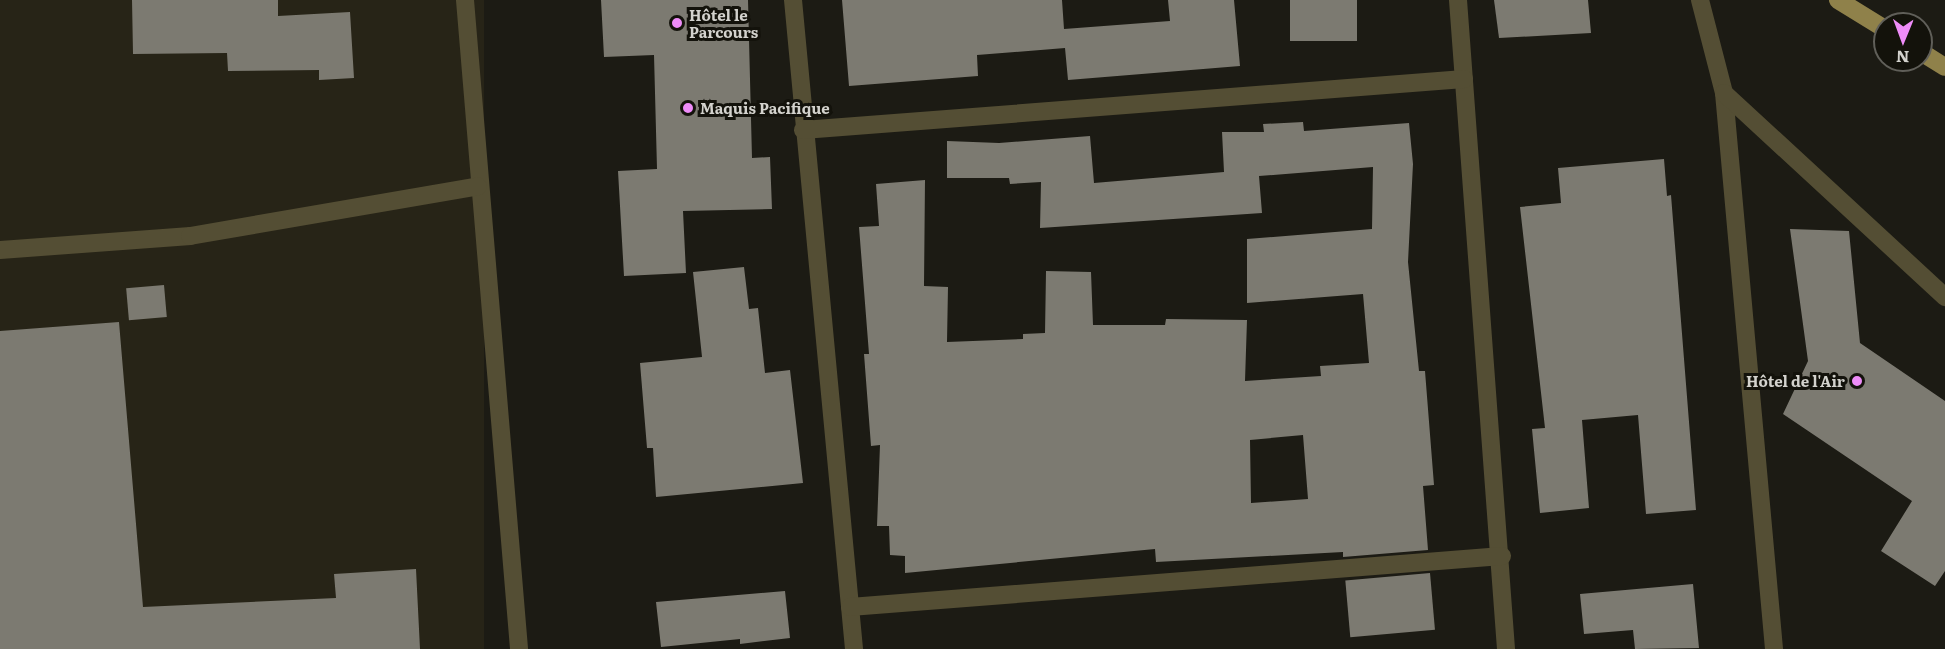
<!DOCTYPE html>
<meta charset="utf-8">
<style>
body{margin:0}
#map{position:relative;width:1945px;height:649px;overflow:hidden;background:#1c1b14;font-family:Literata,serif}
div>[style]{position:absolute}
.built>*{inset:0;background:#272417;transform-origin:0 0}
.building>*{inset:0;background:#7c7a71;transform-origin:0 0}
.minor>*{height:18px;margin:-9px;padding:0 9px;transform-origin:9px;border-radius:9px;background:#544e34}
.major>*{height:18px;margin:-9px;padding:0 9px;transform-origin:9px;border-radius:9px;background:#8f814a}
.dots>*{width:16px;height:16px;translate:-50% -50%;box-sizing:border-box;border:3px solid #13120b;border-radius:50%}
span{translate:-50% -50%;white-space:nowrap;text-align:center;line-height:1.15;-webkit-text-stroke:6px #13120b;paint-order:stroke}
.poi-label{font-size:15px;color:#d3d2cd;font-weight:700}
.left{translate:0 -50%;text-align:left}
.right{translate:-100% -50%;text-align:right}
.north{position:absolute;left:1873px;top:12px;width:60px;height:60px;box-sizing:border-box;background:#13120b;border:2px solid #605f59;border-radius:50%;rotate:181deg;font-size:16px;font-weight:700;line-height:24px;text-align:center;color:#d3d2cd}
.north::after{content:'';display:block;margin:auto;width:21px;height:27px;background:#ee8cf8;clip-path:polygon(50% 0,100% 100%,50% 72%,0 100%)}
</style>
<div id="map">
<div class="built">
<div style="left:0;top:0;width:484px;height:649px"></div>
</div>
<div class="building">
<div style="clip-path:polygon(132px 0,278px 0,278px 16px,350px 12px,354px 78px,319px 80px,319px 70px,228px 71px,227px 53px,133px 54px)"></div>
<div style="clip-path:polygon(601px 0,748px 0,752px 158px,770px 157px,772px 209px,683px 211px,686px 273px,624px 276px,618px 171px,657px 169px,654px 55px,604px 57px)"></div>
<div style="clip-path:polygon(842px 0,1062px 0,1064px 29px,1170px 21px,1168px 0,1234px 0,1240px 66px,1068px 80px,1065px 48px,977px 55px,978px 76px,849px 86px)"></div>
<div style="left:1290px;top:0;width:67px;height:41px"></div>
<div style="clip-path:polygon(1494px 0,1588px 0,1591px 33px,1499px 38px)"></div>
<div style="clip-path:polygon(evenodd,1303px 122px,1304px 131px,1409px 123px,1413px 164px,1408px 262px,1419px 371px,1425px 371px,1434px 485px,1423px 486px,1428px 550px,1343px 557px,1343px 552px,1156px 562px,1155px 549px,905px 573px,905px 556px,890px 555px,889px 526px,877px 526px,880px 445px,871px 446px,864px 354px,869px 354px,859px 227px,879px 226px,876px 184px,925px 180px,924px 286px,948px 287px,947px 342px,1023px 339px,1023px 334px,1045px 333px,1046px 271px,1091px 272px,1093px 325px,1165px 325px,1166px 319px,1247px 320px,1245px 381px,1321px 376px,1320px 366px,1369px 363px,1363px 294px,1247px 303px,1247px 239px,1372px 229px,1373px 167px,1259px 176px,1262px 213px,1040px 228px,1041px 182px,1010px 184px,1009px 178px,947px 178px,947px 141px,999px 143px,1090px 136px,1094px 183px,1224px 172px,1222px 132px,1264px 132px,1263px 124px,1303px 122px,1303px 435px,1308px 499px,1251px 503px,1250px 440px,1303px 435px)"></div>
<div style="clip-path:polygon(1664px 159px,1667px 196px,1671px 195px,1696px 510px,1646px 514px,1638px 415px,1582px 420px,1589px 508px,1540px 513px,1532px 429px,1545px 428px,1520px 207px,1561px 203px,1558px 168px)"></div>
<div style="clip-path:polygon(1790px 229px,1849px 231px,1860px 343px,1945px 401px,1945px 571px,1935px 586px,1881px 551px,1912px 501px,1783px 414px,1808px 361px)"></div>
<div style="clip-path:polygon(744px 267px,749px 309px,758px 308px,765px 373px,790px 370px,803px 483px,656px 497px,653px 448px,647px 448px,640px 363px,702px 357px,693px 272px)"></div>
<div style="left:164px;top:285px;width:32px;height:38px;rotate:85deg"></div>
<div style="clip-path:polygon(119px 322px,143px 607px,336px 598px,334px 574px,416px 569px,420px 649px,0 649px,0 331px)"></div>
<div style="left:1430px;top:573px;width:57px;height:85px;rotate:85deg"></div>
<div style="clip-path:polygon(1693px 584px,1699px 648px,1635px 649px,1633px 630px,1584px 634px,1580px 594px)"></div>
<div style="clip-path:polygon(785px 591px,790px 638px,740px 644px,740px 639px,661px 647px,656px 602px)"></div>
</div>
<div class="minor">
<div style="left:465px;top:0;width:651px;rotate:85.24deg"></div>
<div style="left:793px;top:0;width:652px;rotate:84.63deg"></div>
<div style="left:1458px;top:0;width:651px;rotate:85.77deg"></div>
<div style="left:1700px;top:0;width:96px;rotate:75.5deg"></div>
<div style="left:1724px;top:93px;width:558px;rotate:84.86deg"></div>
<div style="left:1724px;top:93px;width:301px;rotate:42.7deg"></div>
<div style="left:803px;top:130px;width:663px;rotate:-4.41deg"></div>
<div style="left:0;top:250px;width:191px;rotate:-4.2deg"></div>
<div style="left:190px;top:236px;width:292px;rotate:-9.8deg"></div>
<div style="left:850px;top:607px;width:654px;rotate:-4.47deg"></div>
</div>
<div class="major">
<div style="left:1838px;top:0;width:55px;rotate:31.7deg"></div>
<div style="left:1921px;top:52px;width:28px;rotate:32deg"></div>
</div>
<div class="dots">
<div style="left:677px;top:23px;background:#ee8cf8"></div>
<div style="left:688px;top:108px;background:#ee8cf8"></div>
<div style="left:1857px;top:381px;background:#ee8cf8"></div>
</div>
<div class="poi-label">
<span class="left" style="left:689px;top:23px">Hôtel le<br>Parcours</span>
<span class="left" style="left:700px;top:108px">Maquis Pacifique</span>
<span class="right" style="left:1845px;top:381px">Hôtel de l'Air</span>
</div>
<div class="north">N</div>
</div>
